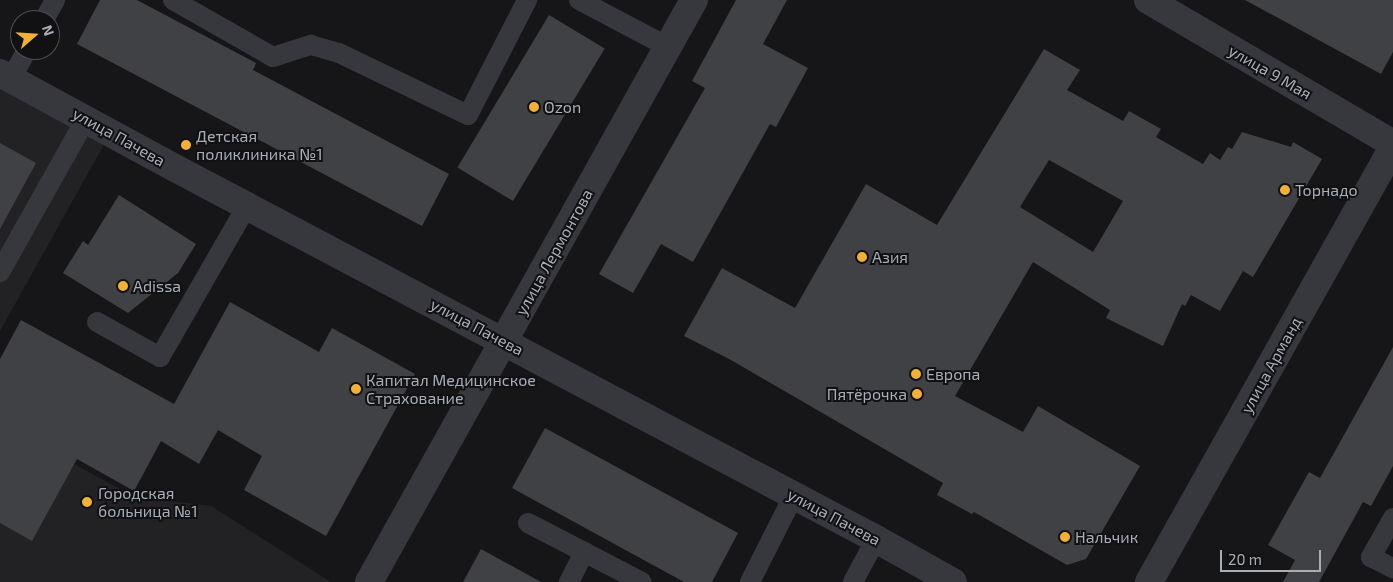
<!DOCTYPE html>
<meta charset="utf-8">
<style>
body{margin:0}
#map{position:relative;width:1393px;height:582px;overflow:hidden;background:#161618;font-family:"Exo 2",sans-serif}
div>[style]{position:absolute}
.built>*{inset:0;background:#222225}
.building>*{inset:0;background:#404145;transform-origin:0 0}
.lane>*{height:20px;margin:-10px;padding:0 10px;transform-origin:10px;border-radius:10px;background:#37383d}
.street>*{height:28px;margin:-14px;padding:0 14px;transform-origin:14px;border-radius:14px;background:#37383d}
.dots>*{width:14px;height:14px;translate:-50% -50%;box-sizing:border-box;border:2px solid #111113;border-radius:50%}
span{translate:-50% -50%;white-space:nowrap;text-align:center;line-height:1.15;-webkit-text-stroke:4px #111113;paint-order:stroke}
.street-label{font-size:16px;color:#a8adb8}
.poi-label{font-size:16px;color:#a8adb8}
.left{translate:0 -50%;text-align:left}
.right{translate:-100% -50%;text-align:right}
.north{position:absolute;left:10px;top:10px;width:50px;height:50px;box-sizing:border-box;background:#111113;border:1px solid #4d4f55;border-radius:50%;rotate:71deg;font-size:14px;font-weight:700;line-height:20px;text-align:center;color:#a8adb8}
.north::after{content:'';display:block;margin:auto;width:18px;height:22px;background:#f2b134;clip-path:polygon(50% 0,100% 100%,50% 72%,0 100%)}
.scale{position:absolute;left:1220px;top:550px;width:101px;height:22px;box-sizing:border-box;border:2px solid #a8adb8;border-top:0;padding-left:6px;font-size:15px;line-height:18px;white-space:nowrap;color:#a8adb8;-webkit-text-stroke:4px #111113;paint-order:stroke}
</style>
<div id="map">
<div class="built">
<div style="clip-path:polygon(0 73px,111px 132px,0 331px)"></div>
<div style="clip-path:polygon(0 424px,135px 497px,211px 506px,331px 582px,0 582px)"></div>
</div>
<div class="building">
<div style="clip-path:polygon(100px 0,137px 0,256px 63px,253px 70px,449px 174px,422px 226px,77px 44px)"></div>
<div style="clip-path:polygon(736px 0,787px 0,763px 44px,808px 68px,776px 127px,770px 124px,693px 262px,661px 244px,633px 293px,599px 274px,705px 88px,692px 81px)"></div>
<div style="clip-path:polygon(1245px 0,1393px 0,1393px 52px,1381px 74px)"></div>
<div style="left:549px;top:15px;width:65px;height:178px;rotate:31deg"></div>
<div style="clip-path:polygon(evenodd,1044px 49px,1080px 70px,1067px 90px,1123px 121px,1129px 111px,1161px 129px,1156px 137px,1203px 164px,1210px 153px,1220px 160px,1228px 147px,1232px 149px,1242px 132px,1291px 147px,1293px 142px,1322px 159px,1253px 277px,1243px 271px,1220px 311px,1191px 295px,1185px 306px,1182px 304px,1163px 346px,1106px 318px,1110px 310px,1033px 262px,955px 396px,1023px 432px,1038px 406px,1140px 466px,1086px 559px,1067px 565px,974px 512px,972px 514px,937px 495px,943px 483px,731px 360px,684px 336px,722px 268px,795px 308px,866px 184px,937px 225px,1044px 49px,1049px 160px,1123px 201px,1093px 252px,1020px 207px,1049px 160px)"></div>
<div style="clip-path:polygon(0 143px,36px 163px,0 229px)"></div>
<div style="clip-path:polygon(119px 195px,196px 244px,178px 273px,128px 313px,63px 273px,83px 241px,88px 245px)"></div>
<div style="clip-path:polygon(230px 302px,319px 352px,332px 328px,415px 374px,326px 536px,244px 490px,262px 456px,218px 430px,199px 464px,161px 441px,134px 491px,77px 459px,32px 541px,0 523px,0 359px,21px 320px,174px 404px)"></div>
<div style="clip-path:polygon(1393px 347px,1393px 466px,1371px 506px,1363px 502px,1319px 582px,1283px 582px,1295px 560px,1268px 545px,1309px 472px,1320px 478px)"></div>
<div style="clip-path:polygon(545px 428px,738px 533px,712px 582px,684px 582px,512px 488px)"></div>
<div style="clip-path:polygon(481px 549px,541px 582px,463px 582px)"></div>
</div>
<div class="lane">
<div style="left:173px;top:0;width:115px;rotate:29.7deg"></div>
<div style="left:273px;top:57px;width:40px;rotate:-18deg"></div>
<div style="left:311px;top:45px;width:29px;rotate:16deg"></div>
<div style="left:339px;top:53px;width:143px;rotate:25.7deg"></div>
<div style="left:468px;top:115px;width:129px;rotate:-62.8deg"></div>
<div style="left:579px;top:0;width:101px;rotate:27.8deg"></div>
<div style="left:44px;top:20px;width:23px;rotate:-61deg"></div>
<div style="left:11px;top:79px;width:33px;rotate:-61deg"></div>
<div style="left:0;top:272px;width:176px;rotate:-60.7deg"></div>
<div style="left:97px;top:322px;width:72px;rotate:29.1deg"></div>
<div style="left:160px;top:357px;width:174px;rotate:-60.1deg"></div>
<div style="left:1393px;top:518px;width:45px;rotate:119.4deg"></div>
<div style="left:1371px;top:557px;width:25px;rotate:27deg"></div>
<div style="left:528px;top:523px;width:128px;rotate:27.4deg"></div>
<div style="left:569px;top:582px;width:34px;rotate:-63deg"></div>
<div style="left:750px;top:582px;width:97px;rotate:-63.2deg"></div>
<div style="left:853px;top:582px;width:49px;rotate:-61.9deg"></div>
</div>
<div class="street">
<div style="left:1148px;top:0;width:284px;rotate:30.4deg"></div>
<div style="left:0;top:73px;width:199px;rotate:28.5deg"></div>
<div style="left:175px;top:168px;width:793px;rotate:27.89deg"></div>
<div style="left:876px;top:539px;width:88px;rotate:29.2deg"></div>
<div style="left:369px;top:582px;width:667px;rotate:-60.82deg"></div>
<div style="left:1149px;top:582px;width:499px;rotate:-60.7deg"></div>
</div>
<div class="dots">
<div style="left:534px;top:107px;background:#f2b134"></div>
<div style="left:186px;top:145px;background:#f2b134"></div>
<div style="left:1285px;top:190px;background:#f2b134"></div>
<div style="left:862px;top:257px;background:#f2b134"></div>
<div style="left:123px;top:286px;background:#f2b134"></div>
<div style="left:916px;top:374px;background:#f2b134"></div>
<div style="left:356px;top:389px;background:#f2b134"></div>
<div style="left:917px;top:394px;background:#f2b134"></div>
<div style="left:87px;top:502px;background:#f2b134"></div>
<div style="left:1065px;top:537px;background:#f2b134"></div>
</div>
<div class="street-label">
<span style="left:1270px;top:72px;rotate:30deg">улица 9 Мая</span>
<span style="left:119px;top:137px;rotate:29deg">улица Пачева</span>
<span style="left:554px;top:252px;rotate:-61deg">улица Лермонтова</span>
<span style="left:477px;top:327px;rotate:28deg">улица Пачева</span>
<span style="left:1271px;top:365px;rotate:-61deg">улица Арманд</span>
<span style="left:834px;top:517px;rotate:28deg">улица Пачева</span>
</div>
<div class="poi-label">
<span class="left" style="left:544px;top:107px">Ozon</span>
<span class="left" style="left:196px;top:145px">Детская<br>поликлиника №1</span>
<span class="left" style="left:1295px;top:190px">Торнадо</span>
<span class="left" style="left:872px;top:257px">Азия</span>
<span class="left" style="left:133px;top:286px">Adissa</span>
<span class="left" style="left:926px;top:374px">Европа</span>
<span class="left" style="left:366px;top:389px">Капитал Медицинское<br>Страхование</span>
<span class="right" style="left:907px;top:394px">Пятёрочка</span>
<span class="left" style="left:98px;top:502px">Городская<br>больница №1</span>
<span class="left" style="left:1075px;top:537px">Нальчик</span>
</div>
<div class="north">N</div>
<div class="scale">20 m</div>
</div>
